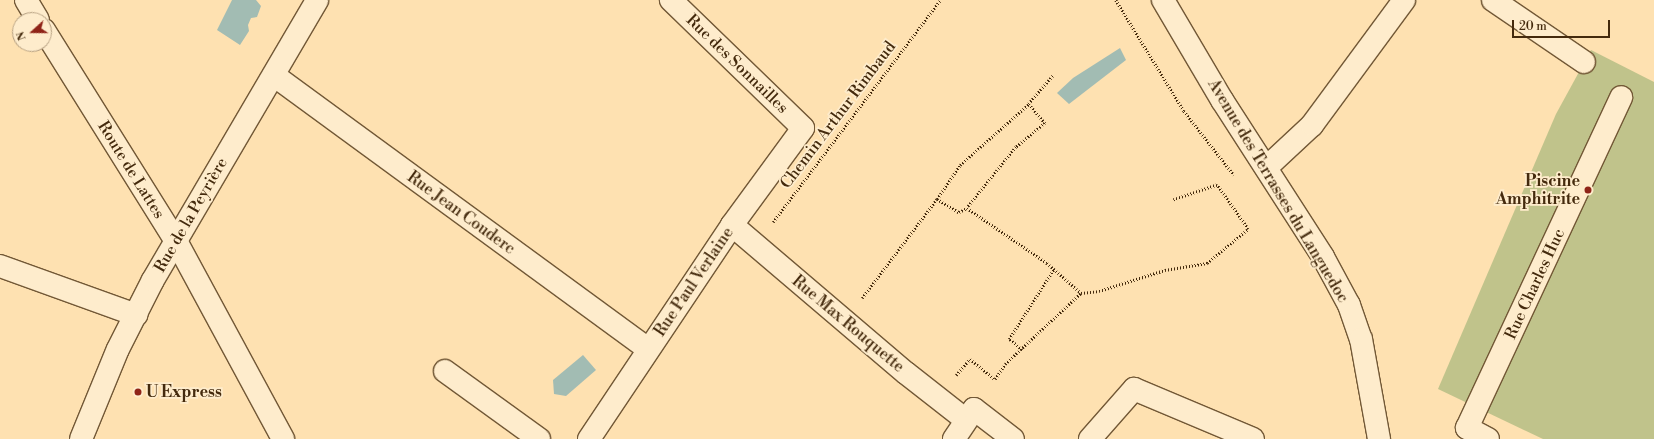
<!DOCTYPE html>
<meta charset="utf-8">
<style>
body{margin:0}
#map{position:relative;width:1654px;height:439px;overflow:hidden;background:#fee1b1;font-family:"Libre Bodoni",serif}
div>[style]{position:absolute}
.green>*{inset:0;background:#c0c38b}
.water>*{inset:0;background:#a2bcb3}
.path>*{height:2.5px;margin-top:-1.25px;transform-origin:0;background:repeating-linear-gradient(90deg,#442a0d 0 1px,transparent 0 3px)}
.roads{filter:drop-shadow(1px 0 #725836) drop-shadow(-1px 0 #725836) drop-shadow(0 1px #725836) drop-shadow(0 -1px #725836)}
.minor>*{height:22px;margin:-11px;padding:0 11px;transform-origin:11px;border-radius:11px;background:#feeccc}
.dots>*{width:11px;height:11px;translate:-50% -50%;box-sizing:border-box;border:2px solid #feeccc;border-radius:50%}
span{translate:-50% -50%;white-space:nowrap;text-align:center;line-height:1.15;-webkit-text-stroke:3.5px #feeccc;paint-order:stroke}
.street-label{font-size:16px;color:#442a0d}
.poi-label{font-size:16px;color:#442a0d;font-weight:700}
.right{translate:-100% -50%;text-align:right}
.left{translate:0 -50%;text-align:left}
.north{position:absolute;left:12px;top:12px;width:40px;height:40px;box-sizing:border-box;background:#feeccc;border:1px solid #b49e80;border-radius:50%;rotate:249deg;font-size:11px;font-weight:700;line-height:16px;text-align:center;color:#442a0d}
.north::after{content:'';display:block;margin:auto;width:14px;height:18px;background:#8f2418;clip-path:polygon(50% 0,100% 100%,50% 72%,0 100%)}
.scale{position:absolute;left:1512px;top:20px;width:98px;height:18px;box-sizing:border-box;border:2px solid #442a0d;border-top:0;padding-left:5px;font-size:12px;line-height:14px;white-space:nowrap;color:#442a0d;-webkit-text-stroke:3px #feeccc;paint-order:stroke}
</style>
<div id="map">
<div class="green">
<div style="clip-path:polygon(1591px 50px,1654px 82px,1654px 439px,1543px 439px,1438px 389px,1556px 114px)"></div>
</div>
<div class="water">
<div style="clip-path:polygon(232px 0,256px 0,261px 6px,257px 17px,251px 18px,248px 25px,249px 31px,240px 45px,217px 30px)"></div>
<div style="clip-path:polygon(1120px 48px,1126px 60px,1069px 104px,1057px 93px,1073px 78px)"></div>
<div style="clip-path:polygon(583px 355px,596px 370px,566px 396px,554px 394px,553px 380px)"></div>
</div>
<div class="path">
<div style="left:1116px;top:0;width:130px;rotate:58.5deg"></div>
<div style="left:1184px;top:111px;width:81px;rotate:52deg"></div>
<div style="left:1053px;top:76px;width:37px;rotate:131deg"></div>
<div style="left:1029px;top:104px;width:25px;rotate:50deg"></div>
<div style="left:1045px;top:123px;width:38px;rotate:140deg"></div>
<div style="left:1016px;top:147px;width:78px;rotate:128.8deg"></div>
<div style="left:967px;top:208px;width:97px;rotate:34.5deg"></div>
<div style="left:1047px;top:263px;width:45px;rotate:41.4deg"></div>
<div style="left:937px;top:199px;width:41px;rotate:-55.9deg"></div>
<div style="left:960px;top:165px;width:92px;rotate:-41.5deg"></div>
<div style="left:773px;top:222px;width:278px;rotate:-53deg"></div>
<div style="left:862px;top:298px;width:124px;rotate:-52.9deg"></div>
<div style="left:937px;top:199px;width:26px;rotate:31deg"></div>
<div style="left:959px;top:212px;width:9px;rotate:-27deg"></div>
<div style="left:1022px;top:350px;width:17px;rotate:-140deg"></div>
<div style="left:1009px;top:339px;width:83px;rotate:-57.3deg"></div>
<div style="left:956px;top:375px;width:21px;rotate:-49deg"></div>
<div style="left:970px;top:359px;width:32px;rotate:39deg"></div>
<div style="left:995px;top:379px;width:18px;rotate:-56deg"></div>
<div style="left:1005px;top:364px;width:104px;rotate:-43.1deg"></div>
<div style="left:1081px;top:293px;width:18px;rotate:-6deg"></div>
<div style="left:1099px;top:291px;width:69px;rotate:-17.7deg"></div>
<div style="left:1165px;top:270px;width:43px;rotate:-9.5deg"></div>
<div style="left:1207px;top:263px;width:53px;rotate:-39.7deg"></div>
<div style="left:1248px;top:229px;width:54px;rotate:-125.2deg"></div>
<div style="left:1217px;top:185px;width:46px;rotate:161.2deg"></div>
</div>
<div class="roads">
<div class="minor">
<div style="left:26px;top:0;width:23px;rotate:59deg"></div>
<div style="left:1163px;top:0;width:116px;rotate:59.5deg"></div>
<div style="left:1222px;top:100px;width:187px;rotate:57.2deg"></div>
<div style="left:1323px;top:257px;width:55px;rotate:61.6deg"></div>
<div style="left:1349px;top:305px;width:36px;rotate:71deg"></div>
<div style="left:1361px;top:339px;width:102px;rotate:79.8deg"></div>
<div style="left:1493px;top:0;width:110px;rotate:34.3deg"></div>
<div style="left:44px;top:30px;width:249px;rotate:58deg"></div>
<div style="left:176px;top:241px;width:225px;rotate:61.6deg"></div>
<div style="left:275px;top:76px;width:462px;rotate:36.2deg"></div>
<div style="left:1267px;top:167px;width:62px;rotate:-43deg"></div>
<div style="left:1312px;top:125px;width:155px;rotate:-53.6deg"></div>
<div style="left:732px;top:225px;width:228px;rotate:40.4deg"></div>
<div style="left:906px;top:373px;width:76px;rotate:38.1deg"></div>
<div style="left:0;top:266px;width:145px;rotate:19.8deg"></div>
<div style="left:445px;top:371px;width:116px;rotate:35.9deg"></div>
<div style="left:81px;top:439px;width:97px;rotate:-67.7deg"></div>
<div style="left:118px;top:349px;width:77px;rotate:-63.1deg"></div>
<div style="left:153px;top:280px;width:324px;rotate:-59.6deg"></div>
<div style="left:589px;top:439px;width:257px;rotate:-56.2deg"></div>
<div style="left:732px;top:225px;width:120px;rotate:-53.8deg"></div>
<div style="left:803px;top:128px;width:184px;rotate:-135.9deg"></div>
<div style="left:954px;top:439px;width:36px;rotate:-56deg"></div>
<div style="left:974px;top:409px;width:49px;rotate:37.6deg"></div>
<div style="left:1090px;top:439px;width:67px;rotate:-48.7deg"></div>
<div style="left:1134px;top:389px;width:129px;rotate:22.8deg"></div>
<div style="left:1488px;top:439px;width:24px;rotate:-152deg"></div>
<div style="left:1467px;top:428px;width:365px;rotate:-65deg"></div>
</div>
</div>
<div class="dots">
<div style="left:1588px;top:190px;background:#8f2418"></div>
<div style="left:138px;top:392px;background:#8f2418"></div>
</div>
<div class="street-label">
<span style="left:737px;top:64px;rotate:44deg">Rue des Sonnailles</span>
<span style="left:838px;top:115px;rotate:-53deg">Chemin Arthur Rimbaud</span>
<span style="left:131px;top:170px;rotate:58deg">Route de Lattes</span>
<span style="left:1278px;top:191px;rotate:59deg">Avenue des Terrasses du Languedoc</span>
<span style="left:461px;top:213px;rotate:36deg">Rue Jean Couderc</span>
<span style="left:191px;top:215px;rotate:-60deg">Rue de la Peyrière</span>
<span style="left:694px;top:282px;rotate:-56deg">Rue Paul Verlaine</span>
<span style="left:1535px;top:284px;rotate:-65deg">Rue Charles Huc</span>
<span style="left:848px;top:324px;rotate:40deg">Rue Max Rouquette</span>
</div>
<div class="poi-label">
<span class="right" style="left:1580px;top:190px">Piscine<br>Amphitrite</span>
<span class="left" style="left:146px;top:392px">U Express</span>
</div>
<div class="north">N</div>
<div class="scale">20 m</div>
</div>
